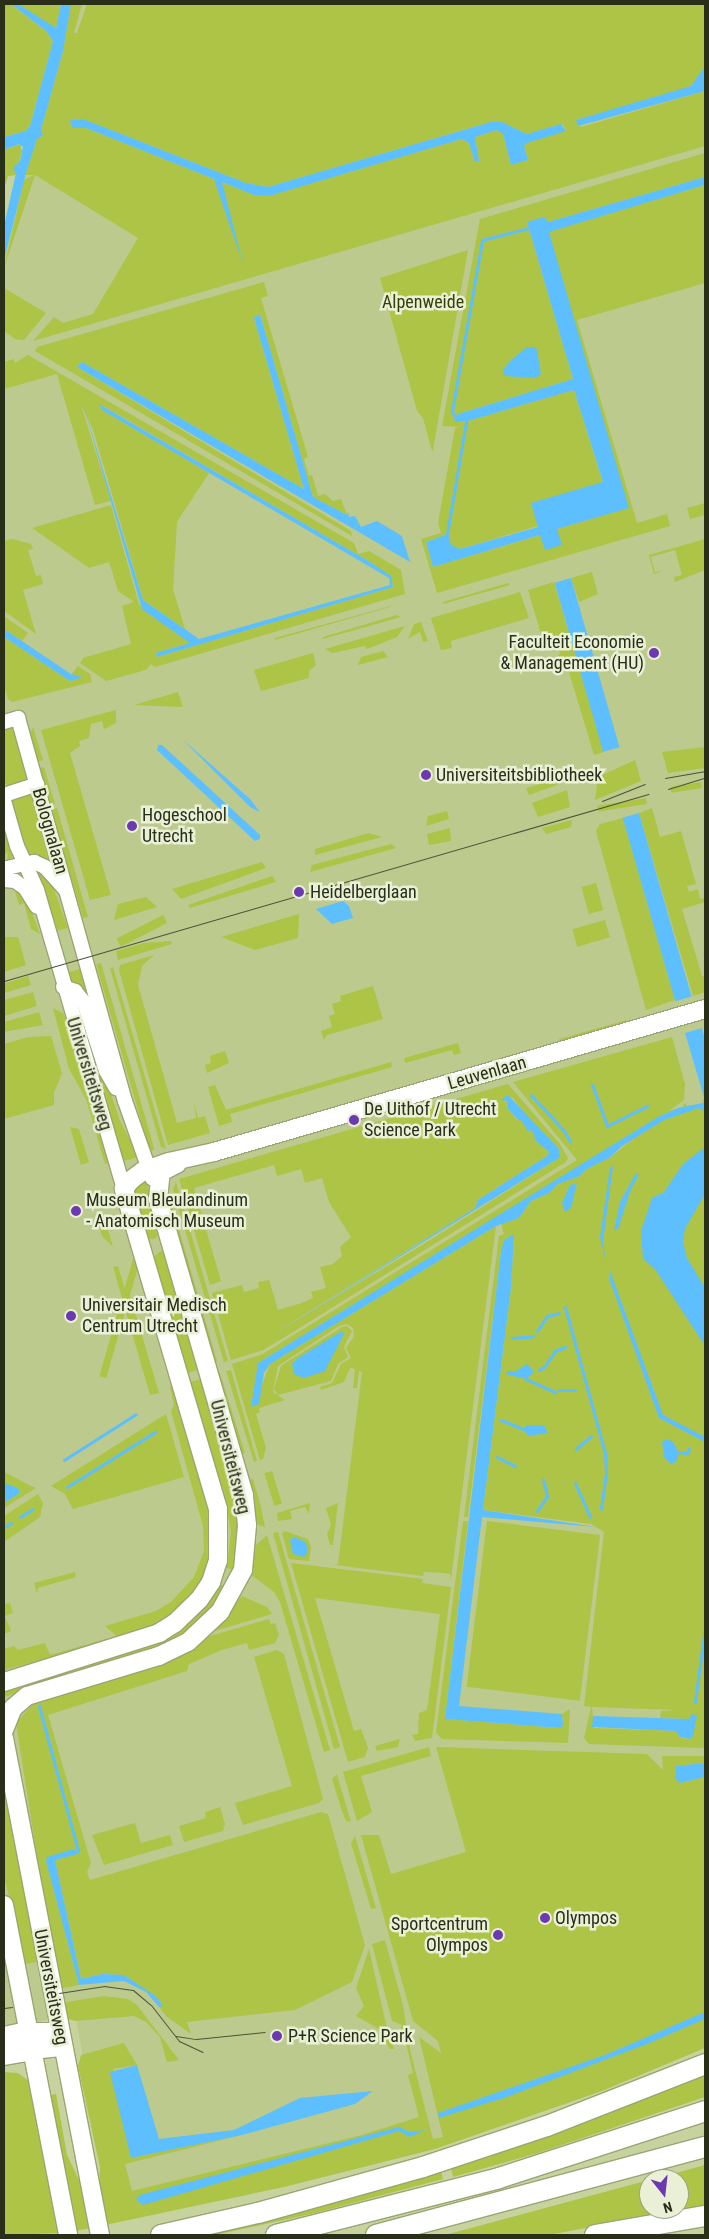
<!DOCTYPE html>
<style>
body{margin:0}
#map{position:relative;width:709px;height:2239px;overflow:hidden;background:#c6d39e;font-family:"Roboto Condensed",sans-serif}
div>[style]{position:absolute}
.built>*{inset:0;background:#bcca8e}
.green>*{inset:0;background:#adc446;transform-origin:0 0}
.water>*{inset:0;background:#5dbffd;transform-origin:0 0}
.stream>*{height:3px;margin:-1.5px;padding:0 1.5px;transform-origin:1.5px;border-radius:1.5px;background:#5dbffd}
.roads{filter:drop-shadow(1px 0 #99a572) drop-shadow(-1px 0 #99a572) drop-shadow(0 1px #99a572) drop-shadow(0 -1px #99a572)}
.minor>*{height:14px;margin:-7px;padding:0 7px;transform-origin:7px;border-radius:7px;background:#fff}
.major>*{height:18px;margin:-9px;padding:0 9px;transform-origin:9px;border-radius:9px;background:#fff}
.highway>*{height:20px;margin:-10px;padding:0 10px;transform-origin:10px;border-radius:10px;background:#fff}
.tram>*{height:1px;margin:-0.5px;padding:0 0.5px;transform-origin:0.5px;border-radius:0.5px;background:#4c5337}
.dots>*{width:14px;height:14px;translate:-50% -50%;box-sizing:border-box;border:2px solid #e9f0d6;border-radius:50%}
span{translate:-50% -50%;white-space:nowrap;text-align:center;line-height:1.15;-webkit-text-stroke:5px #e9f0d6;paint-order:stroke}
.park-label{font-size:18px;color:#363f08}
.poi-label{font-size:18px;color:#292e19}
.right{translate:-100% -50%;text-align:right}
.left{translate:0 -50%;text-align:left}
.street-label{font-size:18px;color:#292e19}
.frame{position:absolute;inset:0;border:5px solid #292e19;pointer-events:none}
.north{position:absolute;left:639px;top:2169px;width:50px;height:50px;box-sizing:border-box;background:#e9f0d6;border:1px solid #9ca28a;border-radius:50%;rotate:164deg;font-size:14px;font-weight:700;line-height:20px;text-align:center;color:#292e19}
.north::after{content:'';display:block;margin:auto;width:18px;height:22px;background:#6c39b0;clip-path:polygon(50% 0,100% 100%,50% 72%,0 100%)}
</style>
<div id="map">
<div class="built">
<div style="clip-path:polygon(54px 4px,705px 4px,705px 2032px,435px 2143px,112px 2216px,75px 2013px,4px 2030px,4px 227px,34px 119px)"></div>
</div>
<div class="green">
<div style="clip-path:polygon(4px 4px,11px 4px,46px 31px,53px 41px,30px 126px,26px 131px,4px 137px)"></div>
<div style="clip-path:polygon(18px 4px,61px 4px,56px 28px,53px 28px)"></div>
<div style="clip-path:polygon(evenodd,71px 4px,82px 4px,74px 33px,77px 33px,87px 4px,705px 4px,705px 66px,695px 83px,683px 90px,576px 120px,581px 127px,705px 91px,705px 146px,33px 341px,54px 317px,63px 323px,93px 314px,138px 238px,35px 175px,4px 268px,24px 180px,34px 175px,25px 175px,37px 139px,42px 135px,41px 130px,63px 51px,71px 4px,83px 119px,246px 183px,268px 187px,491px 122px,502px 122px,527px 134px,562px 124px,566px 130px,527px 143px,524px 146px,528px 160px,511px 165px,503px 134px,497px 130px,475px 137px,479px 161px,475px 162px,469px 143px,462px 139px,269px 196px,254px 195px,86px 128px,72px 128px,70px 120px,83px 119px)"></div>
<div style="clip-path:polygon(20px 144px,22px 151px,16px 175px,8px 176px,4px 189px,4px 150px)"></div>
<div style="clip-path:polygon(705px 153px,705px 177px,548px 222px,527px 222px,573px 379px,458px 414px,462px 422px,468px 421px,574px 390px,603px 483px,532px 503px,538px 526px,460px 549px,451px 546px,448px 534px,426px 542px,433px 567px,541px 535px,545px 549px,557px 529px,628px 508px,548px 232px,705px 185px,705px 283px,577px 320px,637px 523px,667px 514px,670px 526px,437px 593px,421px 539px,441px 533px,438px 523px,455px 428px,460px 427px,442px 426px,480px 219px)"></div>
<div style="clip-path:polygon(468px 250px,433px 450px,432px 451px,423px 418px,417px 411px,380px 278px)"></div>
<div style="clip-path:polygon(264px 282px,268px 296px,261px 298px,308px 457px,304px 459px,309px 476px,312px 475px,318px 496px,325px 494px,333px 501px,341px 499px,347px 515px,313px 497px,260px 314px,254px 318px,304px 489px,82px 362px,77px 367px,351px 531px,352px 536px,35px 351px,37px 347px)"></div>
<div style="clip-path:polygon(4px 288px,46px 313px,24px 340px,15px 339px,4px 331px)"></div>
<div style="clip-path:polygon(28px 355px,354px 543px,358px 554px,369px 551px,401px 570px,405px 594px,155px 667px,151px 664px,146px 670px,106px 681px,80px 663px,83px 658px,131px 644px,122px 606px,134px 602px,118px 591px,109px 562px,89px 568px,32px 528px,111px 505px,139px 604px,191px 643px,156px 653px,157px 657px,393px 587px,392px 581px,390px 576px,370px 562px,105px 407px,99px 407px,209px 473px,177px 522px,173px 589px,185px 629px,143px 600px,93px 430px,81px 405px,111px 501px,95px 505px,57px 374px,4px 389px,4px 362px,14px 359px,15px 363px)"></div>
<div style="clip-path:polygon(705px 503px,705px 515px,690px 519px,687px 508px)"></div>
<div style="clip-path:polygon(12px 539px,31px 544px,33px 549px,28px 550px,36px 576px,41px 575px,43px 584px,23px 590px,36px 634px,4px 611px,4px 541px)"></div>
<div style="clip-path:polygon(705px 539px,705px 570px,675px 582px,674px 577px,682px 575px,675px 550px,651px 557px,655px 572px,663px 571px,654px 574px,649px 555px)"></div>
<div style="clip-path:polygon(592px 572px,598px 594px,579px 602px,571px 578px)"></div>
<div style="clip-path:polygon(554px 582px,604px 752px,594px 755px,568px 669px,558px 655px,560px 653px,557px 642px,548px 644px,543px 641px,528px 590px)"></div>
<div style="clip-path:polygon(508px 583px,510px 585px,443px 604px,443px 602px)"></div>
<div style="clip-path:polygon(520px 592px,529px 618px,451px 641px,452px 648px,441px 650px,431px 618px)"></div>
<div style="clip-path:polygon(391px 606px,390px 607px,275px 640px,275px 638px)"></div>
<div style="clip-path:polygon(397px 615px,401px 617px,323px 639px,323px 637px)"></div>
<div style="clip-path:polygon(4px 616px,28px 633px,22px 641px,4px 629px)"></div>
<div style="clip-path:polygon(421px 622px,428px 641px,423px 642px,420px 632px,408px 639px,414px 624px)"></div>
<div style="clip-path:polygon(405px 626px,397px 637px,367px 649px,365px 646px,332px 653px,325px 649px)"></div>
<div style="clip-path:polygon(4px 637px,70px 681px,82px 677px,71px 675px,78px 666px,90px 674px,92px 682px,12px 702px,8px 699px,4px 686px)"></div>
<div style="clip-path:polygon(383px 651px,388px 657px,358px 665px,361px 657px)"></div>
<div style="clip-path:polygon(313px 653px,316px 665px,309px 671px,309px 678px,261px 691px,254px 670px)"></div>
<div style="clip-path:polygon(178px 692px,183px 707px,134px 705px)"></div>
<div style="clip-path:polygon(116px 710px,116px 723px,104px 729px,102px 721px,91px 724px,89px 738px,79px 741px,80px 746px,70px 753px,111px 895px,90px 900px,41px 730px)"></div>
<div style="clip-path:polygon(15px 725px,31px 780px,7px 786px,4px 780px,4px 729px)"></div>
<div style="clip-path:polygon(33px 727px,43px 760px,37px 762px,29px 736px)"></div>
<div style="clip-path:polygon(705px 747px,705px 768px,668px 773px,662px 752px)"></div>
<div style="clip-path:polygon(635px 760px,641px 781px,595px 800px,598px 777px)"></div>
<div style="clip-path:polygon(44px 767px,55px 804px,49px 806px,39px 768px)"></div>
<div style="clip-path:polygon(555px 780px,557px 785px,529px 795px,526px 788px)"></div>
<div style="left:701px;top:782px;width:6px;height:31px;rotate:81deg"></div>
<div style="clip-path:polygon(567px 790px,570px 807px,538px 817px,532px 803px)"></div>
<div style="clip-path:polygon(32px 793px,56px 869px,27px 857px,9px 800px)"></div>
<div style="left:646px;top:798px;width:6px;height:49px;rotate:81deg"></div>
<div style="clip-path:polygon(57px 808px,88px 917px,83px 918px,51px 809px)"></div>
<div style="clip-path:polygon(652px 808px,660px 837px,681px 831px,696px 884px,687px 886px,689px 892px,698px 889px,700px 899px,705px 898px,705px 902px,682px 909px,702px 976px,705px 976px,705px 992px,693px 996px,639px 813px)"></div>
<div style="clip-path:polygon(447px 811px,449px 819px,426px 826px,428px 816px)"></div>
<div style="clip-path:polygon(623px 818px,675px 1000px,646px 1010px,596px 831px,600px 824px)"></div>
<div style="clip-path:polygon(572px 820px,571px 827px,546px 834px,542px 828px)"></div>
<div style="clip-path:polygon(4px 821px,13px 855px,7px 864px,8px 852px,4px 855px)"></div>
<div style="clip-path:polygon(450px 828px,451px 841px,429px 845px,427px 834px)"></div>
<div style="clip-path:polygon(369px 833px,382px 837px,315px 855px,315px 849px)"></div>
<div style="clip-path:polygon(391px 844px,396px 848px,310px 872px,312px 865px)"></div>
<div style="clip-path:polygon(262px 862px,266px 868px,181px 899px,172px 889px)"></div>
<div style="clip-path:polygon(34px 867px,41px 870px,52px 884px,68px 928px,56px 931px)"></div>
<div style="clip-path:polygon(272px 876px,276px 882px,190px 908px,188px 905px)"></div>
<div style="left:596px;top:883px;width:28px;height:15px;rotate:75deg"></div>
<div style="clip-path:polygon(14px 888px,20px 890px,31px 910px,40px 934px,31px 929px,24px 903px,19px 905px)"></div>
<div style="clip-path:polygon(146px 897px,157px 907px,114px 920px,118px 904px)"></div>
<div style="clip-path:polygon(299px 914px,298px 938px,255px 950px,221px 937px)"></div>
<div style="left:163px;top:915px;width:9px;height:52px;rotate:63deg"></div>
<div style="left:605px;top:920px;width:18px;height:34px;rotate:74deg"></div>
<div style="clip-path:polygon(5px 937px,18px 937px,26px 965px,4px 972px)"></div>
<div style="clip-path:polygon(171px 941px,172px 944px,118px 960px,116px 951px,144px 943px)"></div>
<div style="clip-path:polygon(154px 955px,142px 966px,138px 985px,177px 1123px,196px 1118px,194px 1103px,198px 1118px,205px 1116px,210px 1133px,168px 1145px,119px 970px,120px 965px)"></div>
<div style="left:101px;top:963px;width:194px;height:5px;rotate:74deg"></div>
<div style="clip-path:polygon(113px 967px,166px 1149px,161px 1147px,110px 968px)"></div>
<div style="clip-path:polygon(80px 969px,89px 999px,73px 986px,69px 972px)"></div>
<div style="clip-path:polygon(28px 976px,31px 985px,4px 993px,4px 984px)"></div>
<div style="clip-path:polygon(373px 986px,383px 1019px,327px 1035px,324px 1040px,321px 1031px,332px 1027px,329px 1016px,335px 1014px,332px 1004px,341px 1001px,340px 996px)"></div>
<div style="clip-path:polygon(33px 992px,37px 1006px,4px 1016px,4px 1000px)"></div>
<div style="clip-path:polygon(77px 1000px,82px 1006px,120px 1121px,139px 1157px,123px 1161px)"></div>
<div style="clip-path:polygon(53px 1008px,63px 1013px,68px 1025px,109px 1163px,105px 1164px,86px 1099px,69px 1069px)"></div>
<div style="clip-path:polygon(39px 1012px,43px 1025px,4px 1032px,4px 1022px)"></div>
<div style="clip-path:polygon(627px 1020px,628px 1025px,561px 1046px,559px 1039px)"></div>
<div style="clip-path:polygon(51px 1036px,62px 1073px,54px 1093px,54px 1105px,4px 1119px,4px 1044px,28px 1037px)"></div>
<div style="clip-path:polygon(evenodd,672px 1037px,685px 1084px,684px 1100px,669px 1111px,683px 1107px,684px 1103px,687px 1106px,705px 1103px,705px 1748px,589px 1744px,584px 1738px,591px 1707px,584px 1706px,604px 1532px,591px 1524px,483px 1510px,511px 1288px,514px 1235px,501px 1251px,468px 1517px,464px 1517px,499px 1236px,504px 1234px,501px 1224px,519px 1218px,531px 1201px,549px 1193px,558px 1184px,580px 1176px,585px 1170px,609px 1158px,663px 1115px,258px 1363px,253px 1408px,270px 1364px,496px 1226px,451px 1579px,450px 1574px,444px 1573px,424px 1572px,423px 1576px,335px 1565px,338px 1564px,362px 1372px,359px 1371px,357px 1388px,353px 1388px,355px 1369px,350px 1368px,344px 1382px,321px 1390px,320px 1387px,332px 1383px,341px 1364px,351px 1358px,346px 1348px,354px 1336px,353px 1328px,347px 1324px,339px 1326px,278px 1366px,273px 1392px,285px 1400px,259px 1408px,260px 1412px,256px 1414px,266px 1448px,263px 1459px,260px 1460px,232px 1364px,263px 1354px,577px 1160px,513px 1082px,672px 1037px,592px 1707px,677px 1710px,661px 1711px,660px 1718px,689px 1719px,687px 1739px,681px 1738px,676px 1731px,594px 1728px,592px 1707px)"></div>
<div style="clip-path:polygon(458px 1043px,461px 1053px,454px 1055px,452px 1050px,405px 1063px,404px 1058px)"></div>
<div style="clip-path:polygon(225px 1051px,229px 1063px,207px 1073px,205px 1065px,211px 1063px,210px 1056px)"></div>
<div style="clip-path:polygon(391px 1062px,392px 1067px,230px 1114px,232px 1122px,219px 1126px,208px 1087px,215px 1085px,226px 1110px)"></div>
<div style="clip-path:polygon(evenodd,508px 1084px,560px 1144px,568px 1158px,566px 1162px,285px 1337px,263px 1350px,231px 1360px,212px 1293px,242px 1285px,244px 1292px,259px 1288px,258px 1282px,269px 1280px,278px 1310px,302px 1303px,313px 1298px,311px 1292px,326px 1288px,320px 1267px,333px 1264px,342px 1256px,340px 1247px,351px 1237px,329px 1202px,322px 1178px,305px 1183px,301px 1169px,277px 1176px,274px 1165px,194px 1188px,221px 1281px,210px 1285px,179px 1179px,508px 1084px,512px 1097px,559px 1158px,427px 1242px,270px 1336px,475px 1208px,478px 1200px,547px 1156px,549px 1152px,532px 1130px,521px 1119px,517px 1120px,508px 1109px,507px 1101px,503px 1102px,512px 1097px)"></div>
<div style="clip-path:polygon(70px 1127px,79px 1129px,89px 1162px,81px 1165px)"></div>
<div style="clip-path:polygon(145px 1177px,161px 1230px,155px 1239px,149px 1239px,144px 1234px,133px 1197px,134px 1182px)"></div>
<div style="clip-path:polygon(176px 1182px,228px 1361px,224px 1362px,173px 1189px)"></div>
<div style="clip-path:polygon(166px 1191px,168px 1191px,217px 1361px,214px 1364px)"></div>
<div style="clip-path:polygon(103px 1212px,113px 1247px,102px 1236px,96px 1215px)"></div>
<div style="clip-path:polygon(161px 1251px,165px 1252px,201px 1369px,184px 1374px,152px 1258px)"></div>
<div style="left:133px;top:1259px;width:7px;height:122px;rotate:16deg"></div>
<div style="clip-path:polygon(118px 1266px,127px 1296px,130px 1295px,159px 1393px,150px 1395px,113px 1267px)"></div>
<div style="clip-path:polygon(347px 1326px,352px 1331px,344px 1347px,348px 1357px,338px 1364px,331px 1381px,278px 1395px,274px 1389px,281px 1366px,342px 1327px)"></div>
<div style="clip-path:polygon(231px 1370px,257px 1461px,254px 1462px,226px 1371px)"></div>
<div style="clip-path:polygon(220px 1373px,245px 1453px,238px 1455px,215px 1375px)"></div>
<div style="clip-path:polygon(204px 1378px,239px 1500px,242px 1528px,236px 1571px,227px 1568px,231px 1532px,224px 1492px,187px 1383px)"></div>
<div style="clip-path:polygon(176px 1385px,210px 1505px,213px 1543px,206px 1574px,194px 1594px,166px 1622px,120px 1639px,105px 1626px,156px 1611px,171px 1602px,194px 1577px,204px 1551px,203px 1526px,171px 1411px,174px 1405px,170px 1387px)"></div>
<div style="clip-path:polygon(166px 1414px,184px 1477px,73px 1509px,65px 1494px,51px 1486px)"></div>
<div style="left:272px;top:1471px;width:34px;height:8px;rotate:73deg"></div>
<div style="clip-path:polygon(4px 1472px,29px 1485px,36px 1488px,4px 1508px,4px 1503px,20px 1493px,18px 1488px,4px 1485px)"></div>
<div style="clip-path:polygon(253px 1479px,260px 1503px,265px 1527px,253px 1523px,249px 1494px,249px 1480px)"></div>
<div style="clip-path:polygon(38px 1494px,43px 1503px,40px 1517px,4px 1542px,4px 1516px)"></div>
<div style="clip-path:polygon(310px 1503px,309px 1514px,305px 1507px,290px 1511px,292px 1519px,278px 1521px,277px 1513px)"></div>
<div style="clip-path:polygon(338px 1503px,333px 1545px,330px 1545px,327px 1534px,331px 1525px,326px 1508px)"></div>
<div style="clip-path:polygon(463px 1521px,468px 1521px,445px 1719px,560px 1728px,563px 1726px,562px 1714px,570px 1709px,568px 1743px,442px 1739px,436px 1733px)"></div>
<div style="left:487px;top:1521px;width:114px;height:167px;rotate:7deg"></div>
<div style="clip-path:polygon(285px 1531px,308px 1539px,311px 1547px,309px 1561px,289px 1559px,282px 1533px)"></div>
<div style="clip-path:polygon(278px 1532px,340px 1747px,334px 1749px,273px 1533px)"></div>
<div style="clip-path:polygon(267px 1535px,330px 1750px,324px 1752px,280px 1602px,274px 1592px,250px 1574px,254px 1547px)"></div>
<div style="clip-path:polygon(291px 1563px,423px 1579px,422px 1583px,451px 1587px,432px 1738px,415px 1741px,412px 1735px,418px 1734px,419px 1713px,427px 1710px,440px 1614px,315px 1598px,354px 1731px,361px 1729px,368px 1748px,365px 1757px,348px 1762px)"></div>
<div style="clip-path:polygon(75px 1572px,76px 1577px,38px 1588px,37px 1594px,34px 1583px)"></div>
<div style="clip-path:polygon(217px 1582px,224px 1587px,209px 1616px,168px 1646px,4px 1697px,4px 1690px,145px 1645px)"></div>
<div style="clip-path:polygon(242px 1596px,267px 1607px,272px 1614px,211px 1632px)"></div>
<div style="clip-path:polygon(10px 1603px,13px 1613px,5px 1616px,11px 1631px,4px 1634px,4px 1604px)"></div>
<div style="clip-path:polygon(269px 1619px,271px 1624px,275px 1623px,279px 1635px,275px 1643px,249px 1650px,247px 1643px,222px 1650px,189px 1664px,187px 1671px,48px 1715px,91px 1863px,87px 1872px,90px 1880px,321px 1812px,328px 1814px,365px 1945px,352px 1982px,295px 2010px,187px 2022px,191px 2034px,166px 2016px,160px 2008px,162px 2003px,124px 1975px,102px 1974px,81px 1979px,55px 1860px,76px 1854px,74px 1849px,46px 1860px,79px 1985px,58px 1989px,16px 1723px,35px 1702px,172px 1661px,210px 1636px)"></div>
<div style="clip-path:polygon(109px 1638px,112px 1641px,4px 1670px,4px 1649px,14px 1646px,18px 1650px,45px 1643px,50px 1655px)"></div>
<div style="clip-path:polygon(277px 1650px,284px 1654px,323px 1799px,319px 1803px,243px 1825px,235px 1803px,292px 1786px,254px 1657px)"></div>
<div style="clip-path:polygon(400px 1739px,398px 1747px,377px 1751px,375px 1746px)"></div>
<div style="clip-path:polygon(429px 1747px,431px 1756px,361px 1776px,372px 1812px,357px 1821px,343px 1772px)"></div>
<div style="clip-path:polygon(436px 1747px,647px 1754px,663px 1770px,662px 1756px,705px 1756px,705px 1763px,676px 1766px,681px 1783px,705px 1777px,705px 2048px,602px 2091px,435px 2149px,284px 2187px,105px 2225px,99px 2194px,100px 2167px,78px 2066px,81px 2055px,124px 2043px,137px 2065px,113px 2069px,131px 2158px,242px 2135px,125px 2164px,132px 2191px,362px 2135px,419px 2117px,408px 2075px,413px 2073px,404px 2035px,400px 2033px,402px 2025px,392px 2021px,372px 1944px,385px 1940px,403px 2005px,411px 2054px,433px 2139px,443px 2137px,419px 2037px,441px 2053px,438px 2041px,413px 2021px,361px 1835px,379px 1835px,391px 1874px,466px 1852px)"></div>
<div style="clip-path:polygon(337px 1774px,338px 1778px,351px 1822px,346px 1821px,342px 1811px,332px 1779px)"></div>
<div style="clip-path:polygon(4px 1792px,41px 1961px,26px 1964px,4px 1877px)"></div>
<div style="clip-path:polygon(220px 1807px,225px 1824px,223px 1831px,184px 1842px,179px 1826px,206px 1818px,205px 1812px)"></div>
<div style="clip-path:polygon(135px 1823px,141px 1843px,170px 1835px,173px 1845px,104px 1865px,92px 1835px)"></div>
<div style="clip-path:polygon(355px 1836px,376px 1908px,371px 1909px,351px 1843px)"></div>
<div style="clip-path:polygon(369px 1949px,386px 2024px,394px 2049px,390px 2049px,379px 2029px,356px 2016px,364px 2006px,356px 1988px)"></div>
<div style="clip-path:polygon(104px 1996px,128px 1999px,137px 2005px,179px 2060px,167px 2062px,160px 2037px,146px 2022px,134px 2016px,75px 2021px,65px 2018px,61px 2003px)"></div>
<div style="clip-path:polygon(705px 2068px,705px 2097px,538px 2153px,453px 2177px,451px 2168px,441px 2171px,443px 2179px,315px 2213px,215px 2235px,181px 2235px)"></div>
<div style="clip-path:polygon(4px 2072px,18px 2073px,31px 2083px,60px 2233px,4px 2235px)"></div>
<div style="clip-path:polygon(56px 2094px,67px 2155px,81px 2184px,91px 2228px,75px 2231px,47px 2096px)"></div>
<div style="clip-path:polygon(705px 2165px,705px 2206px,548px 2235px,445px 2235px,649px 2180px,649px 2209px,679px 2209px,679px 2179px,654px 2179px)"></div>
</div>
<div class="water">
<div style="clip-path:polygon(11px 4px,18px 4px,56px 28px,61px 4px,71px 4px,63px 51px,41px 130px,43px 135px,37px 139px,26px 173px,4px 260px,4px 226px,16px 173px,13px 168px,20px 161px,23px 147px,19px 144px,4px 150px,4px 137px,26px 131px,30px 126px,53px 41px,46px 31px)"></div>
<div style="clip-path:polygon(705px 66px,705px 91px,578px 126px,576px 120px,691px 86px)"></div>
<div style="clip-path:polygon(83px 119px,246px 183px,268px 187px,491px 122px,502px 122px,527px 134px,561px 124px,566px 131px,527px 143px,524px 146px,528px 160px,511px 165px,503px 134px,497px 130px,475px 137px,479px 161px,475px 162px,469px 143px,462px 139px,269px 196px,254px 195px,222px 182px,243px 264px,214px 179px,86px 128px,72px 128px,70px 120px)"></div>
<div style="clip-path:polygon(705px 177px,705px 185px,549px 232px,629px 508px,557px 529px,562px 545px,545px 550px,540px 535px,433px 567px,426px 542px,448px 534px,451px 545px,460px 549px,538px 527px,531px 503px,603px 482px,574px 390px,468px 421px,454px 422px,458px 414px,573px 379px,527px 222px,544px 217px,548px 222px)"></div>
<div style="clip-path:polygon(260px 314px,313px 497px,347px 515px,348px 512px,349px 517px,355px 516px,361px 527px,377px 521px,402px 536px,410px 562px,77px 367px,82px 362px,304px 489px,254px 318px)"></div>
<div style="clip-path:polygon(527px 347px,535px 347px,537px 350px,541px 374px,536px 378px,505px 376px,503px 370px,510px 361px)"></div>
<div style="clip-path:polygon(82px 401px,143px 600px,199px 639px,390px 585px,389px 578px,102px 410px,99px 404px,370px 562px,391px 576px,393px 587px,157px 657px,156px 653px,190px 643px,142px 609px)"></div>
<div style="left:571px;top:578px;width:176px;height:17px;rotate:74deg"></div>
<div style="clip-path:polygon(4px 629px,71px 674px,83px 677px,70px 681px,4px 637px)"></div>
<div style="clip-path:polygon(181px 738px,250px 799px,260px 812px,250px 807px)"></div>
<div style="clip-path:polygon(158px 745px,162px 745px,260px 835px,260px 839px,255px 841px,157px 750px)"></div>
<div style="left:639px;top:813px;width:191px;height:17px;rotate:74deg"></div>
<div style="clip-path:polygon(343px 901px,349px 906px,353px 918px,332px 924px,316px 909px)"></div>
<div style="clip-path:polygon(702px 1028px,705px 1040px,705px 1112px,699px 1108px,664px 1120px,622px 1146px,609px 1158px,585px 1170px,580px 1176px,558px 1184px,549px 1193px,531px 1201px,519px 1218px,496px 1226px,270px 1364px,264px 1373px,259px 1404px,251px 1407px,258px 1363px,658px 1117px,678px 1108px,703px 1103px,704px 1097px,685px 1033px)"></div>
<div style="clip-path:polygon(508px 1095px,559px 1149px,559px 1158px,270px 1337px,475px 1208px,478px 1200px,547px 1156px,549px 1152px,536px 1141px,532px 1130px,528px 1131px,521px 1120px,518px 1120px,508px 1109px,507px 1101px,501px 1100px)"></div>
<div style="clip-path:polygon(705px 1147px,705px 1194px,685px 1229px,683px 1242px,687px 1258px,705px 1288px,705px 1346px,655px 1269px,643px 1259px,641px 1231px,652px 1198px,664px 1192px,683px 1164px)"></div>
<div style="clip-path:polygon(613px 1166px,603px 1242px,606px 1262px,600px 1237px,610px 1168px)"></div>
<div style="clip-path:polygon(636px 1173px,639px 1175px,631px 1189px,618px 1229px,614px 1230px,620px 1202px)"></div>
<div style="clip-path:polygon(577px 1183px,571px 1208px,565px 1212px,562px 1203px,570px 1185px)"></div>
<div style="clip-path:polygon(514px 1234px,511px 1288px,483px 1510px,596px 1527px,482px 1517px,459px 1706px,562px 1714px,563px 1726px,560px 1728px,445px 1719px,501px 1251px,504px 1240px)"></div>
<div style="clip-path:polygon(610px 1271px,663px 1415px,705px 1437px,705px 1442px,659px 1418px,610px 1281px)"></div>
<div style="clip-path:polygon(342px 1331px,344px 1334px,325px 1371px,304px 1378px,294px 1374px,292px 1364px,298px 1358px)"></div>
<div style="clip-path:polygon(527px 1364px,534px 1372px,526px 1379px,506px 1374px,507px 1371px,516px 1371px)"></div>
<div style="clip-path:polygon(527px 1425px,544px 1425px,548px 1433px,528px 1436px,523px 1429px)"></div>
<div style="clip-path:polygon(667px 1439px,673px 1442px,679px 1453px,676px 1462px,671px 1464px,664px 1457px,662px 1442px)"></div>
<div style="clip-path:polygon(7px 1484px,18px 1488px,20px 1493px,4px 1503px,4px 1485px)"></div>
<div style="clip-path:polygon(294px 1537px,306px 1542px,308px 1552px,304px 1557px,293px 1554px,290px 1540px)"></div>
<div style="clip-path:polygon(692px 1714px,697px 1716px,693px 1736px,690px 1739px,680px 1737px,676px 1731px,592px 1727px,593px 1716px,689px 1719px)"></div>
<div style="clip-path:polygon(705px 1763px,705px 1777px,680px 1783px,675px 1778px,676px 1766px)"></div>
<div style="clip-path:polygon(74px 1849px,77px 1854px,55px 1860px,81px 1979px,102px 1974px,124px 1975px,154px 1995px,162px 2004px,160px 2008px,146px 1992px,124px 1981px,79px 1985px,46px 1861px,47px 1857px)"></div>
<div style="clip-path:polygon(705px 2012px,705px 2019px,647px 2044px,507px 2097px,439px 2118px,438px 2113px,605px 2055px)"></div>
<div style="clip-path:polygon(137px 2065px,159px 2139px,234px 2130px,300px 2098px,373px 2091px,355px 2104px,242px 2135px,131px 2158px,110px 2072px)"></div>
<div style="clip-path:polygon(399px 2127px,410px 2132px,425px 2130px,410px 2137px,399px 2131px,143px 2205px,136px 2199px,140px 2195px)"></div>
</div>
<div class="stream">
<div style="left:455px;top:417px;width:7px;rotate:-117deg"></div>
<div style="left:452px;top:411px;width:174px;rotate:-80deg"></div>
<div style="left:482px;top:240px;width:49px;rotate:-14.3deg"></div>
<div style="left:447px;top:534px;width:114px;rotate:-80.4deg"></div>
<div style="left:592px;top:1084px;width:45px;rotate:70.3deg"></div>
<div style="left:607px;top:1126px;width:45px;rotate:-26.6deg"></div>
<div style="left:531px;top:1095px;width:50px;rotate:47.4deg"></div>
<div style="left:565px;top:1132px;width:11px;rotate:63deg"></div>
<div style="left:565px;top:1307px;width:151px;rotate:74.7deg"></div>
<div style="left:605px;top:1453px;width:20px;rotate:87deg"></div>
<div style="left:606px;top:1473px;width:36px;rotate:98deg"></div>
<div style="left:537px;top:1331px;width:18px;rotate:-56deg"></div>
<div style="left:547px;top:1316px;width:12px;rotate:-14deg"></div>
<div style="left:512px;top:1338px;width:21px;rotate:-5deg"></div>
<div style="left:539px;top:1370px;width:6px;rotate:-31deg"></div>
<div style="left:544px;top:1367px;width:19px;rotate:-55deg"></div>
<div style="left:555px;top:1351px;width:11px;rotate:-22deg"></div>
<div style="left:526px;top:1379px;width:32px;rotate:24deg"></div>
<div style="left:559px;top:1390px;width:16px"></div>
<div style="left:501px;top:1420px;width:24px;rotate:22deg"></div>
<div style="left:576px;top:1449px;width:20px;rotate:-41deg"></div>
<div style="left:679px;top:1452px;width:8px;rotate:7deg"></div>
<div style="left:687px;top:1453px;width:5px;rotate:-68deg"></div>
<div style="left:497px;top:1457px;width:20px;rotate:27deg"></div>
<div style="left:64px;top:1460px;width:85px;rotate:-32.6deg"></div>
<div style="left:575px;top:1483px;width:37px;rotate:66deg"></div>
<div style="left:67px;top:1487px;width:104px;rotate:-32deg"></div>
<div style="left:537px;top:1511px;width:18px;rotate:-56deg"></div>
<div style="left:547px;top:1496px;width:17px;rotate:-103deg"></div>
<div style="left:20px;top:1517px;width:15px;rotate:-32deg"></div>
<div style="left:4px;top:1527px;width:8px;rotate:-30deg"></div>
<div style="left:695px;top:1702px;width:76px;rotate:-82.4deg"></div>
<div style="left:39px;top:1706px;width:150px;rotate:74.9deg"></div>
<div style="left:78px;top:1851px;width:3px;rotate:162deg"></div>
</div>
<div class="roads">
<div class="minor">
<div style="left:4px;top:722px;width:15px;rotate:-16deg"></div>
<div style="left:18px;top:718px;width:398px;rotate:74.4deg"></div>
<div style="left:125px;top:1101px;width:82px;rotate:70.7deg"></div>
<div style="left:4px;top:795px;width:35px;rotate:-18deg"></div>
<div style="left:4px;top:801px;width:47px;rotate:73.9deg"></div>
<div style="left:17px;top:846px;width:48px;rotate:65.6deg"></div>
<div style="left:37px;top:890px;width:311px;rotate:73.8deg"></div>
<div style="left:4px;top:872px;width:5px;rotate:-53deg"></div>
<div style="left:7px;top:868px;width:28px;rotate:-13deg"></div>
<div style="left:34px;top:862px;width:12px;rotate:24deg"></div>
<div style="left:45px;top:867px;width:30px;rotate:48deg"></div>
<div style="left:4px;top:880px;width:11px;rotate:5deg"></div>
<div style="left:15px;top:881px;width:12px;rotate:35deg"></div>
<div style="left:25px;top:888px;width:22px;rotate:58deg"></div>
<div style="left:63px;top:987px;width:13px;rotate:18deg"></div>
<div style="left:75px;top:991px;width:14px;rotate:51deg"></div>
<div style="left:84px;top:1002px;width:72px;rotate:72.3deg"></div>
<div style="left:106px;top:1071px;width:20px;rotate:60deg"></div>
</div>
<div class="major">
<div style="left:4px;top:1682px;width:163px;rotate:-17.5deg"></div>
<div style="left:159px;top:1633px;width:19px;rotate:-32deg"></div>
<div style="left:175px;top:1623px;width:33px;rotate:-44deg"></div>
<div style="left:199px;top:1600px;width:22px;rotate:-56deg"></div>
<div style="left:211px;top:1582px;width:22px;rotate:-72deg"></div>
<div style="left:218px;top:1561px;width:52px;rotate:-90deg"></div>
<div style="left:218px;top:1509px;width:334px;rotate:-106.4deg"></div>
<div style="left:124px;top:1189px;width:11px;rotate:-52deg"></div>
<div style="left:131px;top:1180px;width:15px;rotate:-37deg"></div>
<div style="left:143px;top:1171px;width:28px;rotate:-19deg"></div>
<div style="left:169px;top:1162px;width:46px;rotate:-12.5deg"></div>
<div style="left:214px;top:1152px;width:511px;rotate:-16.24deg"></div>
<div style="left:4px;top:1730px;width:24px;rotate:-68deg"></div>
<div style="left:13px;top:1708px;width:18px;rotate:-41deg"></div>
<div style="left:27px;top:1696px;width:138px;rotate:-16.9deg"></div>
<div style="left:159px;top:1656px;width:32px;rotate:-26deg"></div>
<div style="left:188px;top:1642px;width:44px;rotate:-43.2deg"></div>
<div style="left:220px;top:1612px;width:48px;rotate:-61.3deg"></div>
<div style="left:243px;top:1570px;width:45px;rotate:-84.9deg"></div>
<div style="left:247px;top:1525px;width:30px;rotate:-96deg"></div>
<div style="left:244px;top:1495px;width:308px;rotate:-106.2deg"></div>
<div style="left:158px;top:1199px;width:27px;rotate:-84deg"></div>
<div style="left:161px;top:1172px;width:18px;rotate:-27deg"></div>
<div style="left:4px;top:1738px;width:506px;rotate:79.07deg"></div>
<div style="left:4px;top:1905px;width:336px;rotate:79deg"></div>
<div style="left:28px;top:2032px;width:31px"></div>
<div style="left:32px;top:2050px;width:31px;rotate:-6deg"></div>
</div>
<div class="highway">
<div style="left:4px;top:2037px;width:25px;rotate:-12deg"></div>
<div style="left:4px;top:2055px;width:28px;rotate:-10deg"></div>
<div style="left:161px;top:2235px;width:99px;rotate:-12.8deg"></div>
<div style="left:258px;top:2213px;width:171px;rotate:-15.6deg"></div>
<div style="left:423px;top:2167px;width:131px;rotate:-18.3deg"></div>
<div style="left:547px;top:2126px;width:170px;rotate:-21.4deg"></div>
<div style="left:276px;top:2235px;width:230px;rotate:-14.3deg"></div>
<div style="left:499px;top:2178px;width:217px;rotate:-18deg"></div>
<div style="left:376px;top:2235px;width:341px;rotate:-15deg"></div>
<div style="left:595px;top:2235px;width:112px;rotate:-9.8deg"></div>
</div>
</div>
<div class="tram">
<div style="left:665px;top:778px;width:41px;rotate:-9.9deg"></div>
<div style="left:668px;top:789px;width:39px;rotate:-17deg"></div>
<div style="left:602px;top:801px;width:46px;rotate:-21.6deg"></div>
<div style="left:4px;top:981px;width:671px;rotate:-16.19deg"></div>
<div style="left:59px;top:1993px;width:46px;rotate:-8.8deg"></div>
<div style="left:104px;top:1986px;width:29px;rotate:8deg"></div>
<div style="left:133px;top:1990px;width:23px;rotate:40deg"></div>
<div style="left:151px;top:2005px;width:46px;rotate:52.1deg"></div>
<div style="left:179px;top:2041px;width:26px;rotate:25deg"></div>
<div style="left:4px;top:2008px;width:8px;rotate:-7deg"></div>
<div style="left:176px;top:2036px;width:20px;rotate:9deg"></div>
<div style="left:196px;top:2039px;width:69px;rotate:-5.8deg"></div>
</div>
<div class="dots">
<div style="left:654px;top:653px;background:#6c39b0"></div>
<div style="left:426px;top:775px;background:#6c39b0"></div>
<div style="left:132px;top:826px;background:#6c39b0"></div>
<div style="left:299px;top:892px;background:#6c39b0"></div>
<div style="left:354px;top:1120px;background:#6c39b0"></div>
<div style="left:76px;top:1211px;background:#6c39b0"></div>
<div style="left:71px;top:1316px;background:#6c39b0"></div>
<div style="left:545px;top:1918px;background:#6c39b0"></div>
<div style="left:498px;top:1935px;background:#6c39b0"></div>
<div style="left:277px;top:2036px;background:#6c39b0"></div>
</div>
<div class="park-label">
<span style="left:423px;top:302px">Alpenweide</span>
</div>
<div class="poi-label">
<span class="right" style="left:644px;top:653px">Faculteit Economie<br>&amp; Management (HU)</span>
<span class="left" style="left:436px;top:775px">Universiteitsbibliotheek</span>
<span class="left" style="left:142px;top:826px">Hogeschool<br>Utrecht</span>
<span class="left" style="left:310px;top:892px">Heidelberglaan</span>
<span class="left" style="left:364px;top:1120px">De Uithof / Utrecht<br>Science Park</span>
<span class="left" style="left:86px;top:1211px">Museum Bleulandinum<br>- Anatomisch Museum</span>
<span class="left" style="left:82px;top:1316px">Universitair Medisch<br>Centrum Utrecht</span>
<span class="left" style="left:555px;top:1918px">Olympos</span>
<span class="right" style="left:488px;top:1935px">Sportcentrum<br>Olympos</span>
<span class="left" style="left:288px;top:2036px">P+R Science Park</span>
</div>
<div class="street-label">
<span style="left:50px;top:831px;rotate:74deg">Bolognalaan</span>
<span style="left:487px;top:1073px;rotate:-16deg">Leuvenlaan</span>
<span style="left:89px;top:1074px;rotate:73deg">Universiteitsweg</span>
<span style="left:230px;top:1457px;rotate:76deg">Universiteitsweg</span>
<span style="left:51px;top:1987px;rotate:79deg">Universiteitsweg</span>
</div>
<div class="frame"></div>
<div class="north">N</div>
</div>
